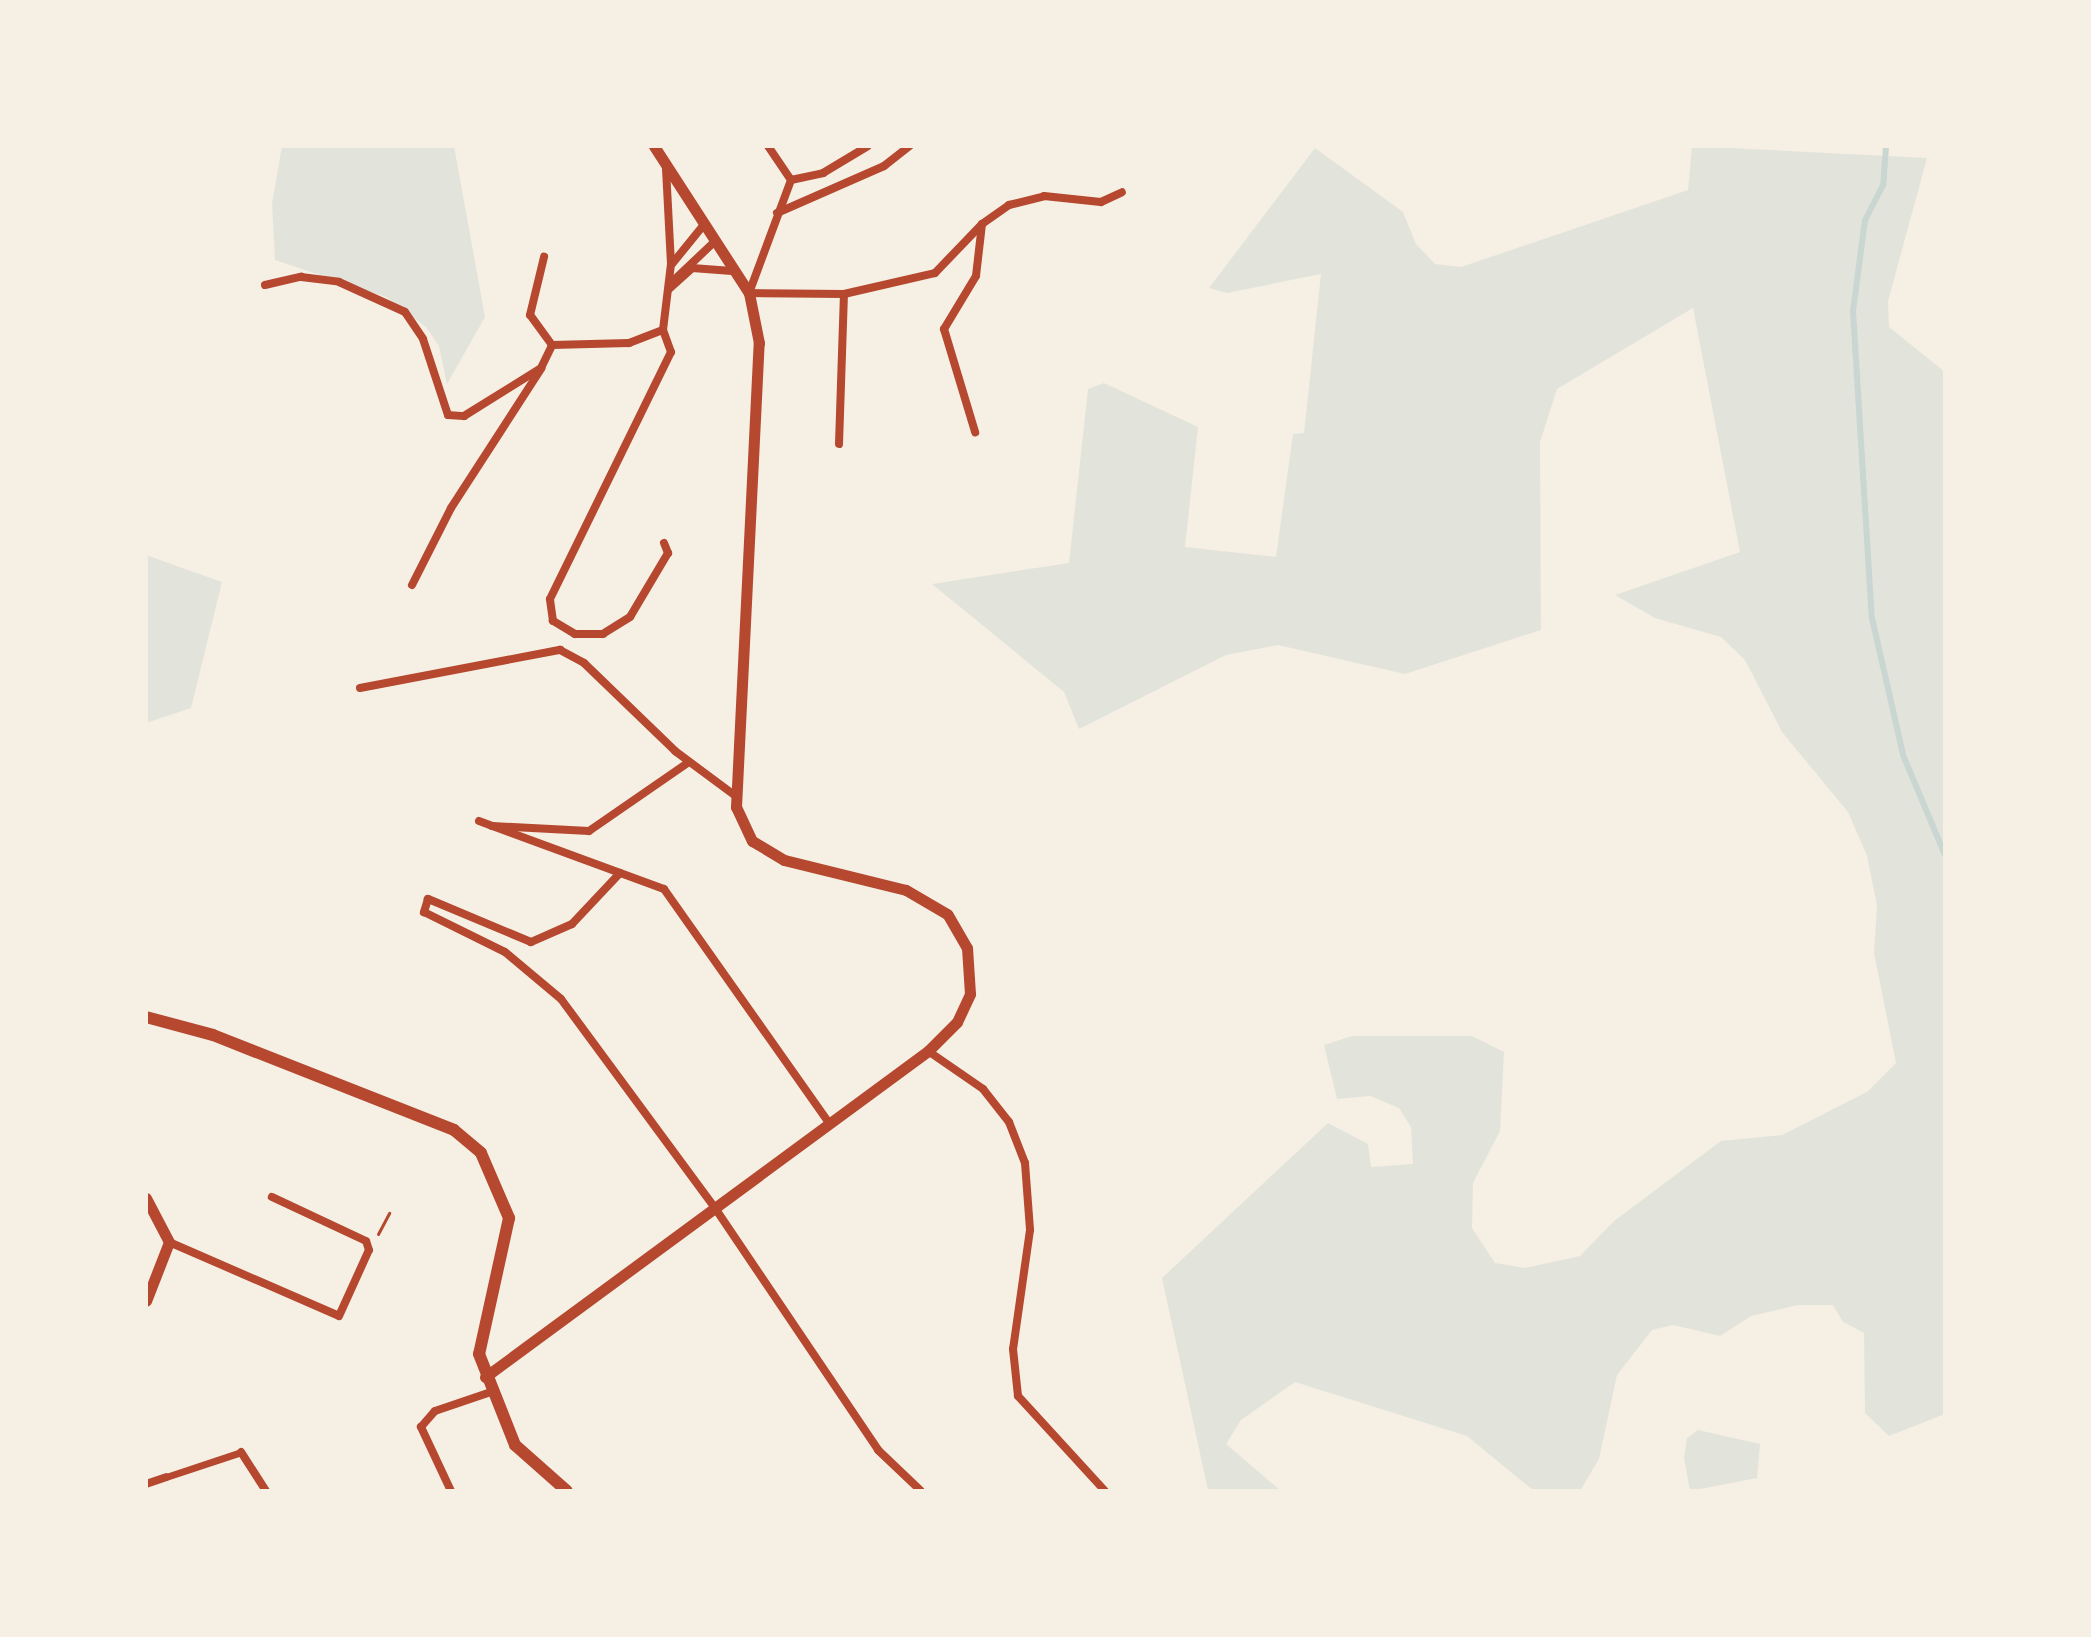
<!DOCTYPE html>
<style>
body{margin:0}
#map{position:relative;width:2091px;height:1637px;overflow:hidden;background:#f6efe4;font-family:Literata,serif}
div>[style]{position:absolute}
.green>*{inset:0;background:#e2e4dc}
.stream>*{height:6px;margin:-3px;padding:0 3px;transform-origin:3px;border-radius:3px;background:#c9d6d2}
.path>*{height:3px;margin:-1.5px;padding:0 1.5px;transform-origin:1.5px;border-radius:1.5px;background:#b5482f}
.pedestrian>*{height:7px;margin:-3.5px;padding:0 3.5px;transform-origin:3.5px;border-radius:3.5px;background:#b5482f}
.minor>*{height:8px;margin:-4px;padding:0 4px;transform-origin:4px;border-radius:4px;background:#b5482f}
.tertiary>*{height:11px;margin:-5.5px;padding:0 5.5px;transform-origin:5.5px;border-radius:5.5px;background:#b5482f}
.secondary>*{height:12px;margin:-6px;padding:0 6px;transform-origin:6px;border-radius:6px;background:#b5482f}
span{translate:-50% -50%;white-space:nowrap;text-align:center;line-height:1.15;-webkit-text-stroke:6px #f6efe4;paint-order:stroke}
.frame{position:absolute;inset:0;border:148px solid #f6efe4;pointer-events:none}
</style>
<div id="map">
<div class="green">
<div style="clip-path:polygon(282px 146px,454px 146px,485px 317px,447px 384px,439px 346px,426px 327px,386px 297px,275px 260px,272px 204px)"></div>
<div style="clip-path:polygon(1692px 146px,1927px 158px,1888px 301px,1889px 327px,1945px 372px,1945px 1414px,1889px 1436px,1865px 1413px,1864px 1333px,1843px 1322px,1833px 1305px,1798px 1305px,1751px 1316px,1720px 1336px,1673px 1325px,1652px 1330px,1617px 1375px,1599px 1459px,1580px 1491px,1534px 1491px,1467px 1436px,1295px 1382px,1241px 1420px,1226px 1444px,1281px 1491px,1208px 1490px,1162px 1278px,1328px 1123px,1368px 1144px,1371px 1167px,1413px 1164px,1411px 1127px,1399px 1108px,1370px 1096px,1337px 1099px,1324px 1045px,1352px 1036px,1472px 1036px,1504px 1052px,1500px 1131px,1473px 1183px,1472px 1228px,1495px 1263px,1525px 1268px,1580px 1256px,1614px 1221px,1721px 1141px,1782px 1135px,1867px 1092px,1896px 1063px,1874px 953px,1877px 905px,1867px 856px,1848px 812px,1782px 732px,1745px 660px,1721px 637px,1655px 618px,1615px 595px,1740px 552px,1693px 308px,1557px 389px,1540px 442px,1541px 630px,1405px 674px,1278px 645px,1226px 655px,1079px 729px,1064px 692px,932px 584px,1069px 563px,1088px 389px,1104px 383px,1198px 427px,1185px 547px,1276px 557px,1293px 434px,1304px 433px,1321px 274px,1227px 293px,1209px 288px,1315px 148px,1403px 212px,1416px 244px,1435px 264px,1461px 267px,1688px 190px)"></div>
<div style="clip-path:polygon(146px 555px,222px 582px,191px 708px,146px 723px)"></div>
<div style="clip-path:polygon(1698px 1430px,1760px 1444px,1757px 1478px,1690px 1491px,1684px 1458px,1687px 1438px)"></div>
</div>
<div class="stream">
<div style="left:1886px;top:146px;width:39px;rotate:94deg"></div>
<div style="left:1883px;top:185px;width:39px;rotate:117deg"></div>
<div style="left:1865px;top:220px;width:92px;rotate:97.5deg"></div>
<div style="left:1853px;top:311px;width:308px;rotate:86.5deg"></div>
<div style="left:1872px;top:618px;width:140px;rotate:77.2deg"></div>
<div style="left:1903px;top:755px;width:108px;rotate:67.2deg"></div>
</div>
<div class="path">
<div style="left:378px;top:1234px;width:24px;rotate:-62deg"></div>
</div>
<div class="pedestrian">
<div style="left:166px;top:1477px;width:79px;rotate:-18.4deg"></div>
</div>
<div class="minor">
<div style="left:791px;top:180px;width:33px;rotate:-12deg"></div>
<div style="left:823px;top:173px;width:52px;rotate:-31deg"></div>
<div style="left:777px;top:213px;width:117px;rotate:-23.7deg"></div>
<div style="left:884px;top:166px;width:33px;rotate:-38deg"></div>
<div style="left:982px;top:224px;width:33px;rotate:-35deg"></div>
<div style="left:1009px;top:205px;width:36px;rotate:-14deg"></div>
<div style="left:1044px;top:196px;width:57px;rotate:6deg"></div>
<div style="left:1101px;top:202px;width:23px;rotate:-25deg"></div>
<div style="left:672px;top:264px;width:48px;rotate:-51deg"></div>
<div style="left:672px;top:282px;width:55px;rotate:-43.5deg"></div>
<div style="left:265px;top:285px;width:37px;rotate:-13deg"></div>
<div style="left:301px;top:277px;width:38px;rotate:7deg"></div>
<div style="left:339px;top:282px;width:72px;rotate:24.4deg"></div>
<div style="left:405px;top:312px;width:32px;rotate:56deg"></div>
<div style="left:423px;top:339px;width:80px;rotate:71.8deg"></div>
<div style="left:448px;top:415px;width:16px;rotate:4deg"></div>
<div style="left:464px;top:416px;width:91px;rotate:-31.9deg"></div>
<div style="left:541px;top:368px;width:25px;rotate:-64deg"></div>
<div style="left:552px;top:345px;width:37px;rotate:-126deg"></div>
<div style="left:530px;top:315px;width:60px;rotate:-76.4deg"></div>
<div style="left:669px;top:289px;width:31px;rotate:-42deg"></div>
<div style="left:692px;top:268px;width:40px;rotate:4.3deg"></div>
<div style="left:749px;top:293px;width:95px;rotate:0.6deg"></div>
<div style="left:844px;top:294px;width:93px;rotate:-13deg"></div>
<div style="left:935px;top:273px;width:68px;rotate:-46.2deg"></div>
<div style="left:982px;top:224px;width:52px;rotate:96.6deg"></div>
<div style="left:976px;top:276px;width:62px;rotate:121.1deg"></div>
<div style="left:944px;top:329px;width:108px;rotate:73.2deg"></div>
<div style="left:749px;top:293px;width:121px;rotate:-69.6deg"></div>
<div style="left:791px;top:180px;width:41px;rotate:-124.1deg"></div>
<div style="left:552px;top:345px;width:77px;rotate:-1.5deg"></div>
<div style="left:629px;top:343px;width:36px;rotate:-21deg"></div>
<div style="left:839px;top:444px;width:150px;rotate:-88.1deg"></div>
<div style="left:664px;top:543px;width:11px;rotate:68deg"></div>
<div style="left:668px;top:553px;width:74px;rotate:120.7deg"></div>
<div style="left:630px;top:617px;width:32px;rotate:148deg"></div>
<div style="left:603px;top:634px;width:28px;rotate:180deg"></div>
<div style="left:575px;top:634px;width:26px;rotate:-149deg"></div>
<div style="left:553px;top:621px;width:22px;rotate:-98deg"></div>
<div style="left:550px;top:599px;width:275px;rotate:-63.9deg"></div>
<div style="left:671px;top:352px;width:23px;rotate:-110deg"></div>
<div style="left:663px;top:330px;width:66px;rotate:-83.1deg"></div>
<div style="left:671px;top:264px;width:97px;rotate:-93deg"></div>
<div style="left:412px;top:585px;width:86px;rotate:-63.1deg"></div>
<div style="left:451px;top:508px;width:166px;rotate:-57.1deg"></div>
<div style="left:360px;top:688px;width:204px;rotate:-10.8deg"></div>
<div style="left:560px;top:650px;width:27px;rotate:28deg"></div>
<div style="left:584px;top:663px;width:127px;rotate:44deg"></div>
<div style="left:675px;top:751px;width:77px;rotate:36.6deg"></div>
<div style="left:479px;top:821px;width:197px;rotate:20.2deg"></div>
<div style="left:664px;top:889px;width:286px;rotate:54.8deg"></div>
<div style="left:492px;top:826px;width:97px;rotate:3deg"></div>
<div style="left:589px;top:831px;width:121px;rotate:-34.6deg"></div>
<div style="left:620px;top:873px;width:70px;rotate:133.3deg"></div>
<div style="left:572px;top:924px;width:45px;rotate:156.3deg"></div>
<div style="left:531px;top:942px;width:112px;rotate:-157.3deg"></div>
<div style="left:428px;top:899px;width:14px;rotate:107deg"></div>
<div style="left:424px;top:912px;width:90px;rotate:26.3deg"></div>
<div style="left:505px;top:952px;width:73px;rotate:40deg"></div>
<div style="left:561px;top:999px;width:260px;rotate:53.6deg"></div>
<div style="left:715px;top:1208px;width:292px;rotate:56deg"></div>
<div style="left:878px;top:1450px;width:59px;rotate:43.6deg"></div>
<div style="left:928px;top:1051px;width:67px;rotate:34.6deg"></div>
<div style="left:983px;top:1089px;width:42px;rotate:51.8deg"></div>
<div style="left:1009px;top:1122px;width:44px;rotate:68.7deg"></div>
<div style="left:1025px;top:1163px;width:67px;rotate:85.7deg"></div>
<div style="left:1030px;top:1230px;width:120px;rotate:98.1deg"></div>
<div style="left:1013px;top:1349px;width:47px;rotate:83.9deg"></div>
<div style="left:1018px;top:1396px;width:129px;rotate:47.5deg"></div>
<div style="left:169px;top:1242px;width:185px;rotate:23.5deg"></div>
<div style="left:339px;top:1316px;width:72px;rotate:-65.6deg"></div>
<div style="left:369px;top:1250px;width:9px;rotate:-108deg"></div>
<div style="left:366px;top:1241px;width:104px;rotate:-154.9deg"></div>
<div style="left:241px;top:1452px;width:46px;rotate:57.3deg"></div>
<div style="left:146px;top:1484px;width:21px;rotate:-19deg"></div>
<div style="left:451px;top:1491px;width:71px;rotate:-115.1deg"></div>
<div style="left:421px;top:1427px;width:21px;rotate:-49deg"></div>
<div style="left:435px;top:1411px;width:59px;rotate:-18.7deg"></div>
</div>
<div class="tertiary">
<div style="left:146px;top:1198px;width:50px;rotate:62.4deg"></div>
<div style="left:169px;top:1242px;width:63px;rotate:111.3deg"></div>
<div style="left:485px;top:1377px;width:550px;rotate:-36.35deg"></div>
<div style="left:928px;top:1051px;width:41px;rotate:-45deg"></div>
<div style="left:957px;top:1022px;width:31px;rotate:-65deg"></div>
<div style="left:970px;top:994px;width:46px;rotate:-93.7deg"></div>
<div style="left:967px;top:948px;width:39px;rotate:-120deg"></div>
<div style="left:947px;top:914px;width:48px;rotate:-149.7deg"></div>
<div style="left:906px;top:890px;width:126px;rotate:-166.2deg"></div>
<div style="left:784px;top:860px;width:37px;rotate:-149deg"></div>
<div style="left:752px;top:841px;width:38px;rotate:-115deg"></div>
<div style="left:736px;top:807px;width:465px;rotate:-87.2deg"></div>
<div style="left:759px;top:343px;width:51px;rotate:-101.3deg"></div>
<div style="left:749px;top:293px;width:175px;rotate:-122.9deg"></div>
</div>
<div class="secondary">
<div style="left:146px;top:1017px;width:69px;rotate:15deg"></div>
<div style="left:213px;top:1035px;width:259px;rotate:21.5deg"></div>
<div style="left:454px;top:1130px;width:35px;rotate:40deg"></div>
<div style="left:481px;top:1153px;width:71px;rotate:66.7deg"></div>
<div style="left:509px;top:1218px;width:139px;rotate:102.4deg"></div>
<div style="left:479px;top:1354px;width:98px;rotate:68.4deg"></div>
<div style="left:515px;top:1445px;width:69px;rotate:41.5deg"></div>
</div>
<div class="frame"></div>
</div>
